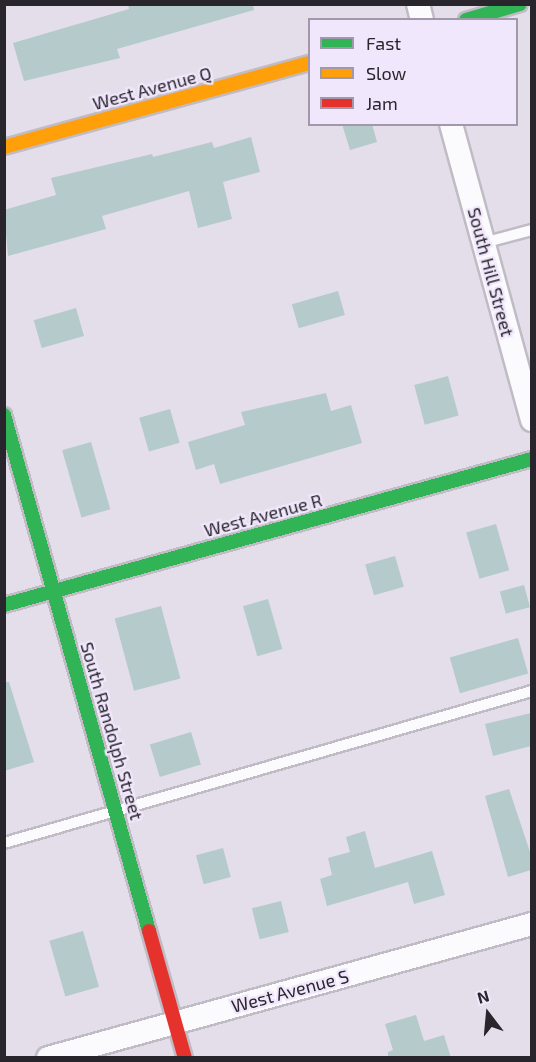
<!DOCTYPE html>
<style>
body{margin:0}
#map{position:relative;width:536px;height:1062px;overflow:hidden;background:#e4deea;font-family:"Exo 2",sans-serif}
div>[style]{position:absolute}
.building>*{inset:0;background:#b4cacb;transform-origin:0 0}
.roads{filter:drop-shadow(2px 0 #c0bbc5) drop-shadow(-2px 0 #c0bbc5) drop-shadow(0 2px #c0bbc5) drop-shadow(0 -2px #c0bbc5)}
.lane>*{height:10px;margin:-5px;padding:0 5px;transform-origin:5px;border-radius:5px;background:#fbfafc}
.street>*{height:22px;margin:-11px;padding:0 11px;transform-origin:11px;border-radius:11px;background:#fbfafc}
.fast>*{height:14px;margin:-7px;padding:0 7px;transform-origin:7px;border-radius:7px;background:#30b455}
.slow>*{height:14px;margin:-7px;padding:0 7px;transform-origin:7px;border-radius:7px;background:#ff9f0a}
.jam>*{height:14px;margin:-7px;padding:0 7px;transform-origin:7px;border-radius:7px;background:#e5322d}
span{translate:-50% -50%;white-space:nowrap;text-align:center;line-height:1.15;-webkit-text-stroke:4.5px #f1e7fc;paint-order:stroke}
.street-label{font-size:18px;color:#28252c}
.frame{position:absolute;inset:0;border:6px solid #28252c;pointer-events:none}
.legend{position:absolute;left:308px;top:18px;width:210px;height:108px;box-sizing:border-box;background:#f1e7fc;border:2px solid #a199a9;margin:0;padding:8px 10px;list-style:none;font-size:18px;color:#28252c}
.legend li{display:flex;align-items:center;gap:12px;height:30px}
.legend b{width:30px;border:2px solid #a199a9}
.north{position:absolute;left:458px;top:984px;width:60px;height:60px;-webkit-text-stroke:4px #f1e7fc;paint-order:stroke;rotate:344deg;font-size:16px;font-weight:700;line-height:24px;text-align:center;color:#28252c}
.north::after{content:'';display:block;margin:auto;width:21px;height:27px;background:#28252c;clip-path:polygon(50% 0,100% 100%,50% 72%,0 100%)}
</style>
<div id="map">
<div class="building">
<div style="clip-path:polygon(128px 4px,253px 4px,254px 10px,117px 49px,120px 58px,24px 81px,13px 43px,129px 9px)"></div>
<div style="clip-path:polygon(342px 124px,372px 124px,377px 142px,350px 150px)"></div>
<div style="clip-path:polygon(251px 137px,260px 172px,223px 182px,232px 219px,198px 228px,189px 191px,102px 216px,106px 229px,8px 256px,4px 210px,56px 195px,51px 178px,152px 154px,153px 157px,212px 142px,214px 148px)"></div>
<div style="left:338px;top:291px;width:25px;height:48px;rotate:74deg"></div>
<div style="left:76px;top:308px;width:29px;height:44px;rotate:74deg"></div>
<div style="left:448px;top:376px;width:41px;height:35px;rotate:75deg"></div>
<div style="clip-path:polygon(326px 393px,331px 411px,351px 405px,362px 443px,220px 484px,214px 464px,196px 470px,188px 442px,245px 425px,241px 412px)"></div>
<div style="left:170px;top:409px;width:35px;height:32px;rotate:74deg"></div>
<div style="left:91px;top:442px;width:70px;height:30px;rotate:74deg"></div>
<div style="left:496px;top:524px;width:48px;height:31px;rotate:74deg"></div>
<div style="left:395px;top:556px;width:32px;height:31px;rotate:74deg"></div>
<div style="left:524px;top:585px;width:23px;height:25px;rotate:75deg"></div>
<div style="left:268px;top:599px;width:52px;height:26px;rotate:74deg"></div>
<div style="left:161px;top:606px;width:75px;height:48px;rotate:75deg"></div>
<div style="left:518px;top:638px;width:37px;height:71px;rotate:74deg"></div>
<div style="clip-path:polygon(4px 682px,9px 682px,34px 762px,4px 771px)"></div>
<div style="clip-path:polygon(531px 713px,531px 746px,493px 756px,485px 724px)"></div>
<div style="left:191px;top:732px;width:34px;height:43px;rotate:73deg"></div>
<div style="clip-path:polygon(509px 789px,531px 855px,531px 870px,508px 877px,485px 796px)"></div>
<div style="clip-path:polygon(365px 831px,375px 868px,432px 851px,445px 895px,414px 904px,408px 882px,327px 906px,320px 879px,332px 875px,328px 858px,350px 852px,346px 837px)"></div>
<div style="left:223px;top:848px;width:30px;height:28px;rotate:75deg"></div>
<div style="left:281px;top:901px;width:32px;height:30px;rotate:76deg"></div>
<div style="left:83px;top:931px;width:58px;height:35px;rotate:74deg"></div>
<div style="clip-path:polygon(416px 1015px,424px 1041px,444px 1035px,451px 1058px,388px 1058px,388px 1052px,393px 1050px,385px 1024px)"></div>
</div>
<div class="roads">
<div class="lane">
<div style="left:483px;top:243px;width:51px;rotate:-14.9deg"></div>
<div style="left:4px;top:843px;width:549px;rotate:-16.06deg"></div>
</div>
<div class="street">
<div style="left:418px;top:4px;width:16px;rotate:76deg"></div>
<div style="left:451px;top:124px;width:307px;rotate:74.7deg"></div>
<div style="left:48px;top:1058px;width:502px;rotate:-15.48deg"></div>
</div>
<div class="fast">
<div style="left:466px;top:20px;width:56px;rotate:-16.5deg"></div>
<div style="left:4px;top:415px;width:536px;rotate:74.3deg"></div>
<div style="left:4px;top:605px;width:548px;rotate:-15.46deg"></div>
</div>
<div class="slow">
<div style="left:4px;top:147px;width:317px;rotate:-15.4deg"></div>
</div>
<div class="jam">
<div style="left:149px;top:931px;width:132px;rotate:74.2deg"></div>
</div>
</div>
<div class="street-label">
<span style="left:152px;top:88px;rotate:-15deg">West Avenue Q</span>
<span style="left:491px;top:272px;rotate:75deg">South Hill Street</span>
<span style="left:263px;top:515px;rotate:-15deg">West Avenue R</span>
<span style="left:112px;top:731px;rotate:74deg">South Randolph Street</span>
<span style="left:290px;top:991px;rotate:-15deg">West Avenue S</span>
</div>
<div class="frame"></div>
<ul class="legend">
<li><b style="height:8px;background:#30b455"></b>Fast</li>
<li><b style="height:8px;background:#ff9f0a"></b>Slow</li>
<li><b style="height:8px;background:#e5322d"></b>Jam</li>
</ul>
<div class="north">N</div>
</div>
